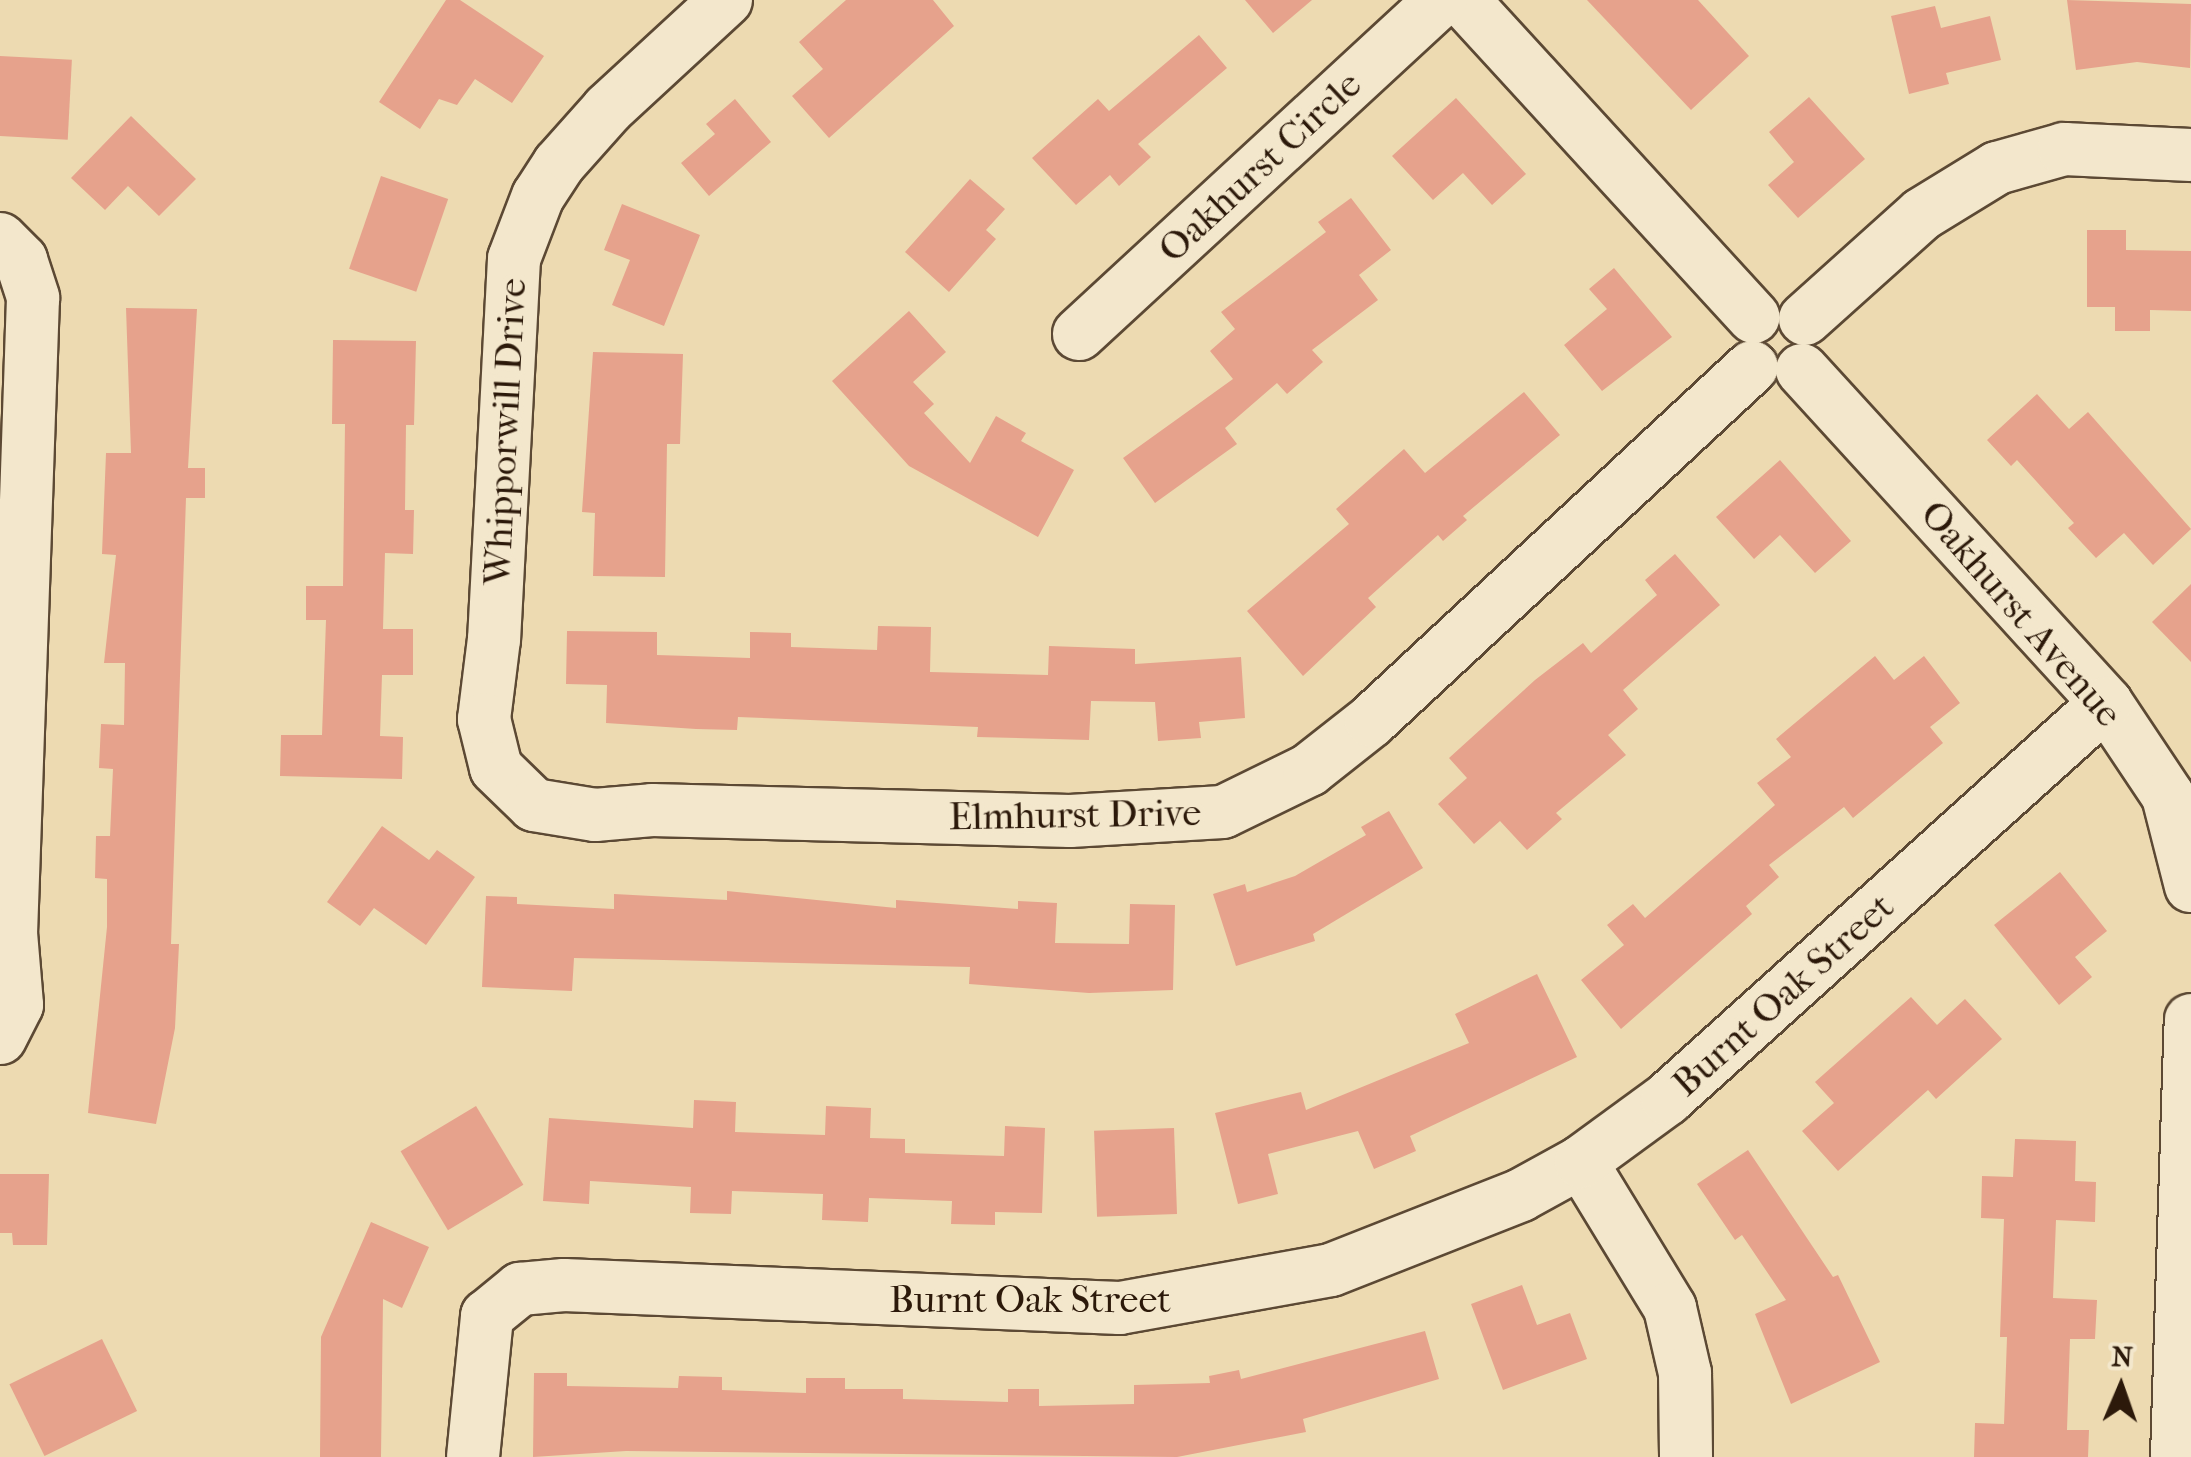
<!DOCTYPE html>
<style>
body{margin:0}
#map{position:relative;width:2191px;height:1457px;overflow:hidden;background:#eddab1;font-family:"IM FELL French Canon",serif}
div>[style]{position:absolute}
.building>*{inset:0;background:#e6a28c;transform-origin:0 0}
.roads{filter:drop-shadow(2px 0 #5c4934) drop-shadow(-2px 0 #5c4934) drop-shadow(0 2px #5c4934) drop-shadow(0 -2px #5c4934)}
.minor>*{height:52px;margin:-26px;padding:0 26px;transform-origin:26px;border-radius:26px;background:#f3e7cc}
span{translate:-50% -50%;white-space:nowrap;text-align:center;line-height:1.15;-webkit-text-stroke:10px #f3e7cc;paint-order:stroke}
.street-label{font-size:38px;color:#2c190a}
.north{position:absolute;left:2071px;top:1337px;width:100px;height:100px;-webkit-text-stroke:8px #f3e7cc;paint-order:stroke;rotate:2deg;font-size:28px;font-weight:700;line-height:40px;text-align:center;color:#2c190a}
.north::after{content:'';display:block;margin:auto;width:35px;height:45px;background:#2c190a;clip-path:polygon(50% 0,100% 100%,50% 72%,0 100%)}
</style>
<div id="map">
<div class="building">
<div style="clip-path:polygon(446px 0,460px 0,544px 56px,512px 103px,475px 79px,457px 105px,439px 99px,420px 129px,379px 102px)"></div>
<div style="clip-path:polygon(846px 0,933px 0,954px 26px,829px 138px,792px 96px,823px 69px,799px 42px)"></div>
<div style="clip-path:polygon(1245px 0,1312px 0,1273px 33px)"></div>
<div style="clip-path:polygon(1587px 0,1698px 0,1749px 56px,1691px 110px)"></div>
<div style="clip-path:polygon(2067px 0,2191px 4px,2190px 68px,2137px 62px,2076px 70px)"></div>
<div style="clip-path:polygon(1935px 6px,1941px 28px,1990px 16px,2001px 60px,1946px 73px,1949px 84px,1909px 94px,1891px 16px)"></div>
<div style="clip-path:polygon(1199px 35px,1227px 68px,1138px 144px,1151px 157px,1119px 186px,1110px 175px,1076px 205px,1032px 158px,1098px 99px,1109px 111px)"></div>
<div style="left:0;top:56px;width:72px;height:80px;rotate:3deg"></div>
<div style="clip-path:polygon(1809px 97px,1865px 159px,1798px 218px,1768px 185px,1794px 162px,1769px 132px)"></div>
<div style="clip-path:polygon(1456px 98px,1526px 174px,1492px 205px,1463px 173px,1433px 200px,1392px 156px)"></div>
<div style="clip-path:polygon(735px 99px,771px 142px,709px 196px,681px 163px,715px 134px,706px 124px)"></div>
<div style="clip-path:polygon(131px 116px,196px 179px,159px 216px,128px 186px,105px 210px,71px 178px)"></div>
<div style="left:381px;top:176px;width:71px;height:98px;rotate:19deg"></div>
<div style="clip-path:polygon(970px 179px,1005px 209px,986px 230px,996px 239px,949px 292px,905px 252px)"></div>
<div style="clip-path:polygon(1351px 198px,1391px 250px,1359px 275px,1378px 300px,1312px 350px,1323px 362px,1287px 394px,1277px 383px,1225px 428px,1237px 444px,1155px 503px,1123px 458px,1233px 379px,1210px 351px,1235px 329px,1221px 312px,1326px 232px,1318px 222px)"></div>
<div style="clip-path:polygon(622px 204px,700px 235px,664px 326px,612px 305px,630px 260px,604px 250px)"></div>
<div style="clip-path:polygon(2087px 230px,2126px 230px,2126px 250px,2191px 251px,2191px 311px,2150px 310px,2150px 331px,2115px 331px,2115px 307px,2087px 307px)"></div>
<div style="clip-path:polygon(1614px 268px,1672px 337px,1602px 391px,1564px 345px,1607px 309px,1589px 289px)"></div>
<div style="clip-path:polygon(126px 308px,197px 309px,188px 468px,205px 468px,205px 498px,186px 498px,171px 944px,179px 944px,175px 1028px,156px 1124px,88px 1113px,107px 927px,107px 879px,95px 878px,96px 836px,110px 836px,113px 769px,99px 768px,101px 724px,124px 725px,125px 663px,104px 663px,116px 555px,102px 554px,106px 453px,131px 453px)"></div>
<div style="clip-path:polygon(909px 311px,946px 352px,913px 382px,934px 404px,924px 413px,970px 463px,996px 416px,1026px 433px,1021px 441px,1074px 470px,1038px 537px,909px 466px,832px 381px)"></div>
<div style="clip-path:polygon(333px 340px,416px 341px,414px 425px,406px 425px,405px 510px,414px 510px,413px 554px,385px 553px,383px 629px,413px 629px,413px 675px,382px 675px,380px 736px,403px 737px,402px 779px,280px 776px,281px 735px,322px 735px,326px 620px,306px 620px,306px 586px,343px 586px,345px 424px,332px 424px)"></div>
<div style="clip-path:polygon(593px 352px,683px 354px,680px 444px,667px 444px,665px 577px,593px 576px,595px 513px,582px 512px)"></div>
<div style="clip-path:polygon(1524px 392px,1560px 435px,1463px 516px,1467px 520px,1443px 541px,1438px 535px,1368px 598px,1376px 607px,1303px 676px,1247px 611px,1349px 524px,1336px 509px,1404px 449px,1425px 473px)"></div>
<div style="clip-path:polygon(2037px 394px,2069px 429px,2088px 412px,2191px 529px,2153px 565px,2124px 533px,2096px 558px,2068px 528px,2074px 523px,2017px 460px,2011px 466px,1987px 440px)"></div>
<div style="clip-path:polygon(1780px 460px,1851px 541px,1815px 573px,1780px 535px,1754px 559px,1716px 517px)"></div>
<div style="clip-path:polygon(1675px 554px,1720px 605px,1623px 690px,1638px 709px,1608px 735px,1626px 755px,1556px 813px,1562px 819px,1527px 850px,1500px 821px,1474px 844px,1438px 804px,1467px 778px,1449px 758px,1535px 680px,1583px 643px,1591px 653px,1657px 595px,1645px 580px)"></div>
<div style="clip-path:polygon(2191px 584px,2191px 662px,2152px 622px)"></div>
<div style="clip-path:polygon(878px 626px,931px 627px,930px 672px,1048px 675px,1049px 646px,1135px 649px,1135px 664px,1241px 657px,1245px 718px,1199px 722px,1201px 738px,1158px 741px,1155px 702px,1091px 701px,1089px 740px,977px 737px,978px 727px,738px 717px,737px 730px,696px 729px,606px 723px,607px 685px,566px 684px,567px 631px,657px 632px,657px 655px,750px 658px,750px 632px,791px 633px,791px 647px,877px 650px)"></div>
<div style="clip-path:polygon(1875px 656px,1894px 680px,1924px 656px,1960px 703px,1930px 727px,1943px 743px,1853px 818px,1844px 807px,1769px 865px,1779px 877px,1746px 906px,1752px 914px,1621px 1029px,1581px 980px,1624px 945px,1607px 925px,1633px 904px,1645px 918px,1775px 805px,1757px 783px,1791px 757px,1776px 739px)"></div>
<div style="clip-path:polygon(1389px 811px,1423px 868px,1313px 934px,1315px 941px,1236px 966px,1213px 894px,1245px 884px,1247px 892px,1295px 876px,1366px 835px,1361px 827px)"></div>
<div style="clip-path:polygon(382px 826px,429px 860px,437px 850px,475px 877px,426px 945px,374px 908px,360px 926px,327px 902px)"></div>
<div style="clip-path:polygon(2060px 872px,2107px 931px,2075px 957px,2092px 977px,2059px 1005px,1994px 925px)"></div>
<div style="clip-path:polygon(727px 891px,896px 908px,896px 900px,1018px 909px,1018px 901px,1057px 903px,1055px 943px,1129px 944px,1130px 904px,1175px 905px,1173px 990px,1089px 993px,969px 984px,970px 967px,574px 958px,572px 991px,482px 987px,486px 896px,517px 897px,517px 904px,614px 909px,614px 894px,727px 900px)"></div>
<div style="clip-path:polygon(1537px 974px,1577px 1057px,1410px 1136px,1416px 1151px,1374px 1169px,1358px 1131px,1268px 1154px,1278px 1194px,1238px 1204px,1215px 1113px,1301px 1092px,1306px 1110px,1469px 1043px,1455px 1014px)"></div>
<div style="clip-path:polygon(1911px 997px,1937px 1025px,1965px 999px,2002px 1039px,1936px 1099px,1928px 1090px,1838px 1171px,1802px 1131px,1834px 1103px,1815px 1082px)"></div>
<div style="clip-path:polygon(694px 1100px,736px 1102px,735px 1132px,825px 1135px,826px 1106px,871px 1108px,870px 1138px,905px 1139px,905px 1153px,1004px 1156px,1005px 1126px,1045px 1128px,1042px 1213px,995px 1212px,995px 1225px,951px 1224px,952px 1201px,869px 1198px,868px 1222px,822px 1220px,823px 1194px,732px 1191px,731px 1214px,690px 1213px,691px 1187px,590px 1181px,589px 1204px,543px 1201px,549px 1118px,693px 1128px)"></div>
<div style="left:476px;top:1106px;width:92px;height:88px;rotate:59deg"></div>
<div style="left:1174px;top:1128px;width:86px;height:80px;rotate:88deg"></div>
<div style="clip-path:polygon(2015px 1139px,2076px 1141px,2075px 1181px,2096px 1182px,2095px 1222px,2056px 1220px,2053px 1298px,2097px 1300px,2095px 1339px,2070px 1339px,2067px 1430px,2089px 1430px,2088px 1457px,1974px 1457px,1975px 1423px,2004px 1424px,2007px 1337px,2000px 1337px,2004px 1219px,1981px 1218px,1982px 1176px,2013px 1177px)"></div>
<div style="clip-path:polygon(1748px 1150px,1833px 1277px,1838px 1275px,1880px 1362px,1791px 1404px,1755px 1314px,1786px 1300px,1742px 1235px,1735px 1240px,1697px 1184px)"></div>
<div style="clip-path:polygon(0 1174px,49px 1174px,47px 1245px,13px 1245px,12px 1233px,0 1233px)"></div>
<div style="clip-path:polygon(371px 1222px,429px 1247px,402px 1308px,383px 1299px,381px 1457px,320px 1457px,321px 1337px)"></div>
<div style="clip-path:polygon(1522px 1285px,1537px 1325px,1570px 1313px,1587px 1359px,1503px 1390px,1471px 1304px)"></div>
<div style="clip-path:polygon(1425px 1331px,1439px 1379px,1303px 1419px,1306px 1432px,1177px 1457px,626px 1451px,533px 1457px,534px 1373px,567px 1373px,567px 1386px,678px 1388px,679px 1376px,722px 1377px,722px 1390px,806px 1393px,806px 1378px,845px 1378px,845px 1389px,903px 1389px,903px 1399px,1008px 1402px,1008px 1389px,1039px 1389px,1039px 1406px,1134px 1404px,1134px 1385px,1210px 1383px,1209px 1376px,1239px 1370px,1241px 1379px)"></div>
<div style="left:102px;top:1339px;width:80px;height:103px;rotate:64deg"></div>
</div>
<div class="roads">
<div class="minor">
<div style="left:726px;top:0;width:161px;rotate:137.3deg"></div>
<div style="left:608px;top:109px;width:74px;rotate:131.7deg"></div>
<div style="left:559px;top:164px;width:38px;rotate:123deg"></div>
<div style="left:538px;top:196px;width:67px;rotate:110.9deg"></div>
<div style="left:514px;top:259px;width:381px;rotate:93deg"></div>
<div style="left:494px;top:639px;width:81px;rotate:97.1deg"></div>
<div style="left:484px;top:719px;width:50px;rotate:76.2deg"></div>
<div style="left:496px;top:768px;width:53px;rotate:44.2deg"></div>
<div style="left:534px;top:805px;width:62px;rotate:9.3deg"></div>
<div style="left:595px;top:815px;width:57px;rotate:-5deg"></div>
<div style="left:652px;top:810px;width:418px;rotate:1.5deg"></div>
<div style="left:1070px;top:821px;width:153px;rotate:-3.4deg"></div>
<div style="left:1223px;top:812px;width:96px;rotate:-26deg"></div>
<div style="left:1309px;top:770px;width:79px;rotate:-38.3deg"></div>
<div style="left:1371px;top:721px;width:520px;rotate:-42.9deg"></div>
<div style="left:1463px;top:0;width:430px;rotate:47.5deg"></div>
<div style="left:0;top:239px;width:30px;rotate:45deg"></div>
<div style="left:21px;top:260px;width:40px;rotate:72deg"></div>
<div style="left:33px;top:298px;width:635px;rotate:91.98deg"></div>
<div style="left:11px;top:933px;width:72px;rotate:85.2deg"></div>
<div style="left:17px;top:1005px;width:37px;rotate:117deg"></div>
<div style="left:1805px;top:319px;width:157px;rotate:-41.9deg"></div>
<div style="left:1922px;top:214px;width:88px;rotate:-31.5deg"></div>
<div style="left:1997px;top:168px;width:70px;rotate:-15.8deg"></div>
<div style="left:2064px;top:149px;width:127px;rotate:2.7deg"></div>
<div style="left:1079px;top:334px;width:493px;rotate:-42.7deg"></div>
<div style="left:1802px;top:370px;width:451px;rotate:47.6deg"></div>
<div style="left:2106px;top:703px;width:112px;rotate:56.3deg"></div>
<div style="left:2168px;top:796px;width:93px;rotate:75.7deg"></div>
<div style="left:1581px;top:1162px;width:171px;rotate:58.6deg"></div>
<div style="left:1670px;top:1308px;width:67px;rotate:77deg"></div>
<div style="left:1685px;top:1373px;width:84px;rotate:89.3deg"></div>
<div style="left:473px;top:1457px;width:142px;rotate:-84.3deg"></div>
<div style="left:487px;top:1316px;width:43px;rotate:-39.3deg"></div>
<div style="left:520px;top:1289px;width:44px;rotate:-5.2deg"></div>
<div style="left:564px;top:1285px;width:556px;rotate:2.37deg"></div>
<div style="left:1120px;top:1308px;width:214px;rotate:-10.2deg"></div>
<div style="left:1331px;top:1270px;width:204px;rotate:-21.5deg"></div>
<div style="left:1521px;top:1195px;width:68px;rotate:-28.8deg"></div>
<div style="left:1581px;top:1162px;width:107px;rotate:-36.2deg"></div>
<div style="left:1667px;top:1099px;width:591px;rotate:-42.05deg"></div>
<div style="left:2177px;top:1457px;width:437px;rotate:-88.2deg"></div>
</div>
</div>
<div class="street-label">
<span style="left:1260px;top:167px;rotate:-43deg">Oakhurst Circle</span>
<span style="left:505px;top:432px;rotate:-87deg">Whipporwill Drive</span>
<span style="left:2021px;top:614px;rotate:49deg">Oakhurst Avenue</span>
<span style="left:1075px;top:815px;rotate:-1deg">Elmhurst Drive</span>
<span style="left:1783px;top:995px;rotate:-42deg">Burnt Oak Street</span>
<span style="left:1030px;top:1300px">Burnt Oak Street</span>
</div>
<div class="north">N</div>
</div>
